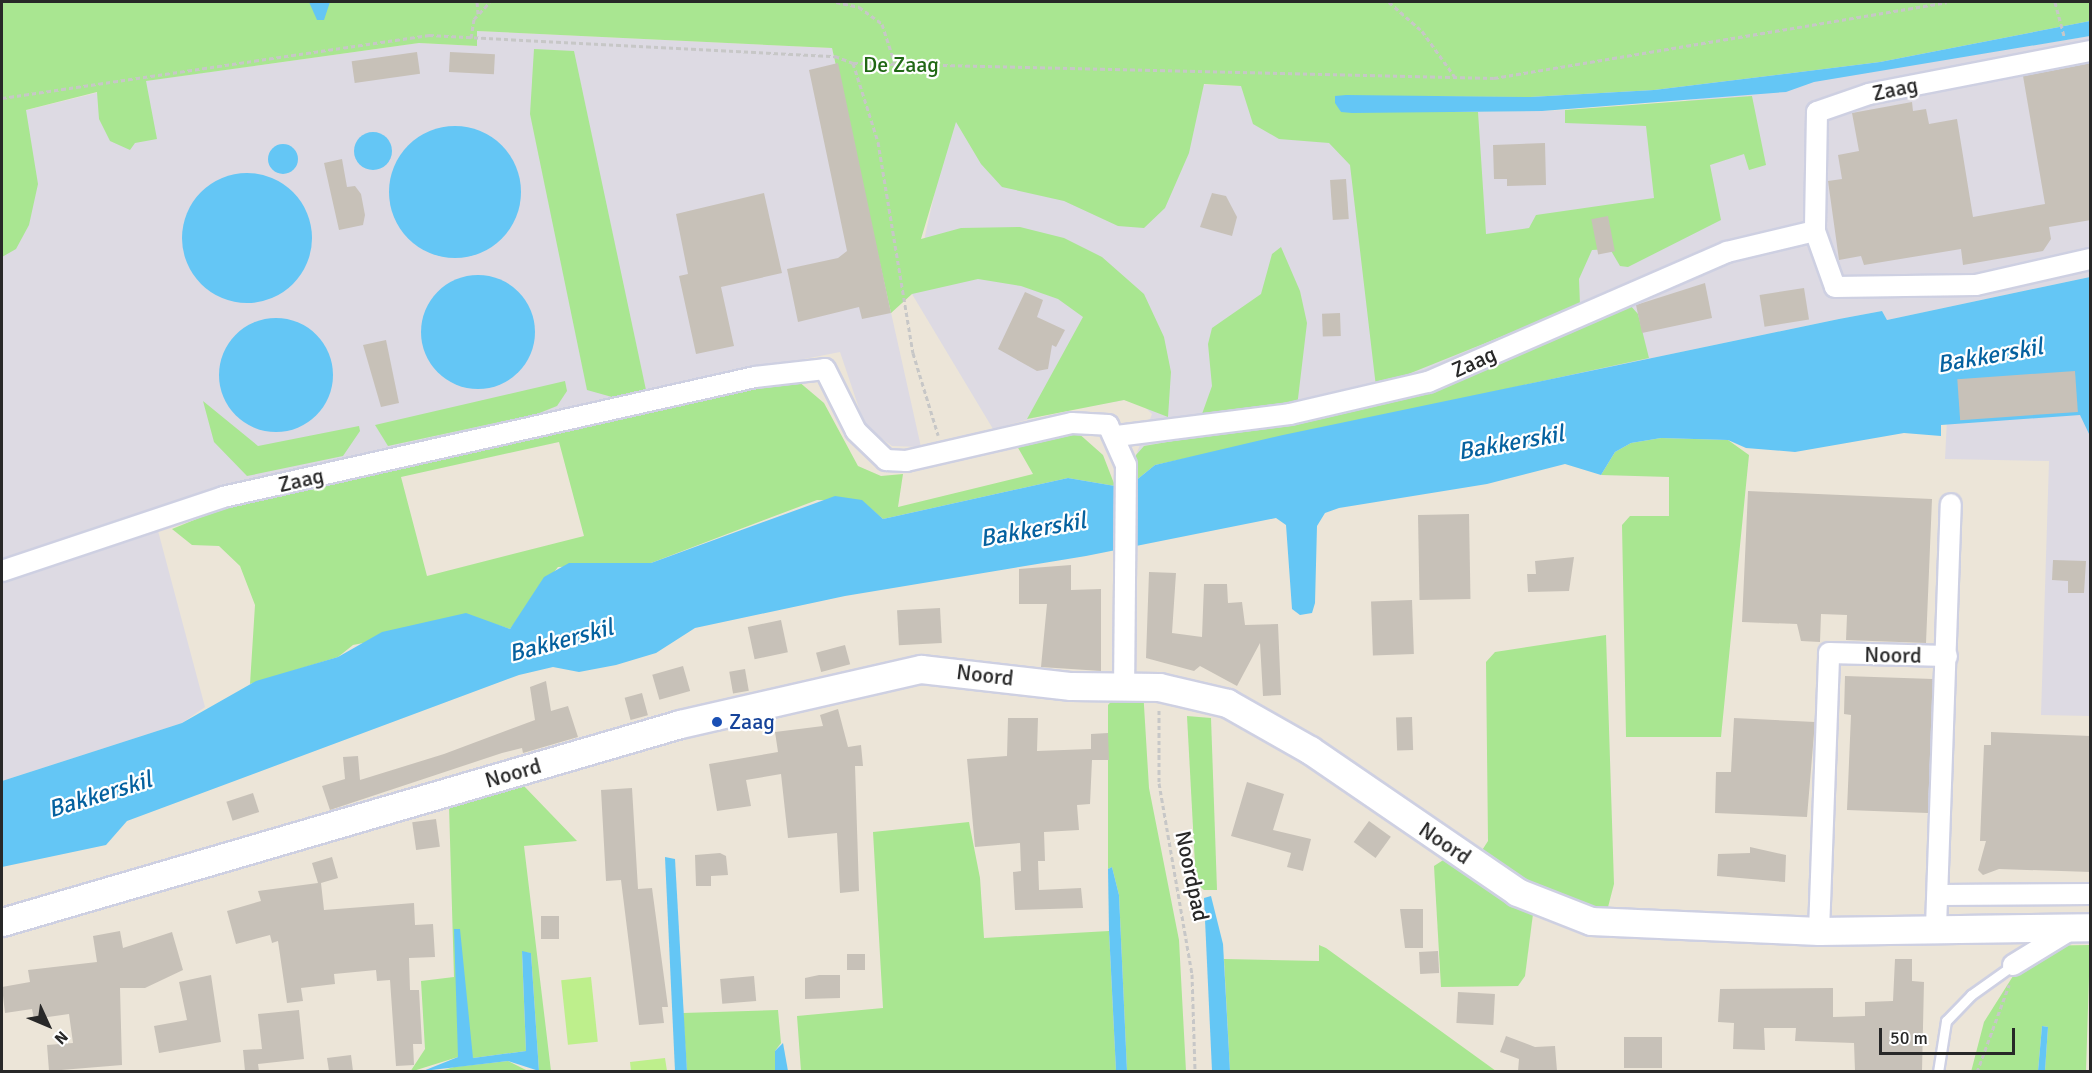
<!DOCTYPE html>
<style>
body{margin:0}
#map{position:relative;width:2092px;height:1073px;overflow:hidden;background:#ece5d8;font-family:Signika,sans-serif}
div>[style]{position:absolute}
.industrial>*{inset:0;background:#dddae3}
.green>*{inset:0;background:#a9e691}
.pitch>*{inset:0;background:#beef8c;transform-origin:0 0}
.water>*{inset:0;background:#64c6f5}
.round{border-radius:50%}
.building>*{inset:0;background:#c7c1b8;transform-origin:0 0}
.path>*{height:3px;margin-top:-1.5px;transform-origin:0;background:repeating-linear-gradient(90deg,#c7c7c7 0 4.5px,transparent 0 7.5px)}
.roads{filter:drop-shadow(2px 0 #ced0e2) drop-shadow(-2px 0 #ced0e2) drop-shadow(0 2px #ced0e2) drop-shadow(0 -2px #ced0e2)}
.lane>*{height:9px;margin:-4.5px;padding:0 4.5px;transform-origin:4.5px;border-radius:4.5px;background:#fff}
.street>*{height:20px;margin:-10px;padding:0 10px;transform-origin:10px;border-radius:10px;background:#fff}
.secondary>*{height:27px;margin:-13.5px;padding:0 13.5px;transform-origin:13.5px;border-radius:13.5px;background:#fff}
.dots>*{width:16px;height:16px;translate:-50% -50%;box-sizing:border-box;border:3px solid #fff;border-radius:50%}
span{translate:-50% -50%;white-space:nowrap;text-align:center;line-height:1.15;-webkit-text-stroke:4.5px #fff;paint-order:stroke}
.park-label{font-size:22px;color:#216815}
.street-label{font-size:22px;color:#282828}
.transit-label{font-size:22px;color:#164399}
.left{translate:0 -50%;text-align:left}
.water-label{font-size:24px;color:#05619f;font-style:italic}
.frame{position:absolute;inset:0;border:3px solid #282828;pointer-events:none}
.north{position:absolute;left:18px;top:995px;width:60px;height:60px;-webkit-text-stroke:4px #fff;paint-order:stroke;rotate:134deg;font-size:16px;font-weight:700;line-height:24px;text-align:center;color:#282828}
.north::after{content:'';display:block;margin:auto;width:21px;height:27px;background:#282828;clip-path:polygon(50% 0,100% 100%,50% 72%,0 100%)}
.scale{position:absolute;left:1879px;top:1028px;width:136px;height:27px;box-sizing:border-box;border:3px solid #282828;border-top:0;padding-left:8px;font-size:18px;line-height:21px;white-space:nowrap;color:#282828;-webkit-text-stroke:4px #fff;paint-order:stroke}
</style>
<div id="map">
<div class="industrial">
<div style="clip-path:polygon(477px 31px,832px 48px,921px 447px,892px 446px,865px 426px,840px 352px,646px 390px,157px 527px,205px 707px,182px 723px,2px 781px,2px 116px,145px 81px,419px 43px,476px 46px)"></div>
<div style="clip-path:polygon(2090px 36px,2090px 277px,1887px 320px,1882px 311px,1839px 319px,1283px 435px,1136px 455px,1152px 414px,1140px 402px,1124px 400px,1060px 411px,993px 429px,912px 294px,961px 75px,1241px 86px,1352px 113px,1542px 111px,1653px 106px)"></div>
<div style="clip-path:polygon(2090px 358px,2090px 716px,2041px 715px,2049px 461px,1945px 459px,1949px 379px)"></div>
</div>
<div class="green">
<div style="clip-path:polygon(2px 2px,2090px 2px,2090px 21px,1880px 62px,1654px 90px,1530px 97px,1335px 96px,1341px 112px,1478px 112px,1486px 234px,1529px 228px,1536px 215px,1654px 198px,1646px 126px,1565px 123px,1565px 110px,1752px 96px,1766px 165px,1749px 170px,1744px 154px,1710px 165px,1721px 220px,1628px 267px,1620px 266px,1610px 249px,1592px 250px,1579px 279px,1580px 305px,1376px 387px,1350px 165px,1329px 143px,1279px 139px,1253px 124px,1241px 86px,1204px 84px,1189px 153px,1165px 208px,1144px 228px,1118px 226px,1064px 201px,1002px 187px,981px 164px,956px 122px,921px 239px,961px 228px,1020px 227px,1064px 238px,1102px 257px,1144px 294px,1164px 337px,1171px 372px,1168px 417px,1124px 400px,1027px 419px,1083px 317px,1058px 299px,1021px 286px,978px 279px,912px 294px,891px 313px,832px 48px,477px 31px,477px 46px,419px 43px,146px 81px,157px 139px,135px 143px,130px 150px,110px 141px,99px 119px,97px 92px,26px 110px,38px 184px,29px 225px,16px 249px,2px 257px)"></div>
<div style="clip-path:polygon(534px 49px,574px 51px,646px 390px,612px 397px,587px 390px,530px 114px)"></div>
<div style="clip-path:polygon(1281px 247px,1300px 291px,1307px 323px,1297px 407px,1202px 414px,1212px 386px,1208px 344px,1212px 328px,1261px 294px,1272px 254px)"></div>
<div style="clip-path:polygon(1629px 304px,1638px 314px,1649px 358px,1155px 465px,1134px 482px,1136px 455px,1144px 446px,1278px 423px)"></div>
<div style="clip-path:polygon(565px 381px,567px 391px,557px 406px,537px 414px,388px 446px,375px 425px)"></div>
<div style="clip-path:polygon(evenodd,798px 381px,824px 403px,858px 466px,881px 476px,903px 474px,898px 507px,1033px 474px,1017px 446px,1077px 432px,1103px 455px,1115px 486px,1068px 478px,883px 519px,862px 501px,817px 500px,651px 563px,558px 567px,510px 629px,482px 620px,353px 645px,338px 657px,250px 684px,255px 605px,240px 566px,219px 546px,192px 545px,172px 529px,231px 505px,762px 383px,798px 381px,559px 442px,584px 536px,427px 576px,401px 477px,559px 442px)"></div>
<div style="clip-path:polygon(203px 401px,258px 446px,359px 426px,360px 431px,343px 456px,247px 476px,214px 442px)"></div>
<div style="clip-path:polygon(1661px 438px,1728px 440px,1749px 455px,1721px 737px,1626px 737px,1622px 525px,1630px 516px,1669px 516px,1669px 477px,1601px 475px,1615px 452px,1631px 443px)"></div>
<div style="clip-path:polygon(1606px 635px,1614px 884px,1607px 911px,1547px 897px,1479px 855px,1488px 841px,1486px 662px,1495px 652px)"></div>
<div style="clip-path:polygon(1143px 689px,1149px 788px,1179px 940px,1186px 1071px,1127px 1071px,1119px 895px,1112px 867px,1108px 869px,1108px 705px,1121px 691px)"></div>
<div style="clip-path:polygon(1187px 716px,1211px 718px,1217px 890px,1204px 890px,1196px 883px)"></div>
<div style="clip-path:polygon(522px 784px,577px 841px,524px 846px,551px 1071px,539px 1071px,531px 953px,522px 952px,526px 1051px,473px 1058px,468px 1047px,458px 1045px,458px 1057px,410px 1072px,425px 1049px,421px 981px,454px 977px,449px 806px)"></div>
<div style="clip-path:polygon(969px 822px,980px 878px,984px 938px,1109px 931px,1116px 1071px,801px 1071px,797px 1016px,883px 1008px,873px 832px)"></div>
<div style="clip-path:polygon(1448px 857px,1533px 914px,1525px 976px,1518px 986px,1441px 987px,1434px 866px)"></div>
<div style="clip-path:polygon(1319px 945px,1326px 948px,1496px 1071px,1230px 1071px,1224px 959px,1319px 961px)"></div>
<div style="clip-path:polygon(2090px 945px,2086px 1071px,2045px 1071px,2048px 1027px,2042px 1026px,2038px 1071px,1971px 1072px,1984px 1022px,2032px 946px)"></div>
<div style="clip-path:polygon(778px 1010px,781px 1043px,775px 1051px,775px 1071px,687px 1071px,683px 1013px)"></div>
<div style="clip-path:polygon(508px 1061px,528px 1071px,437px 1072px,454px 1067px)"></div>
</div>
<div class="pitch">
<div style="left:591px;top:977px;width:65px;height:30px;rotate:84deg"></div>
<div style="clip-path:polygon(665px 1058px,667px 1071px,631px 1071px,630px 1062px)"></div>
</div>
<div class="water">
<div style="clip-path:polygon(309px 2px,330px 2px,324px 20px,317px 20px)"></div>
<div style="clip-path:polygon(2090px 21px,2090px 36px,1814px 82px,1786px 92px,1542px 111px,1352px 113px,1341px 112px,1335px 103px,1335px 96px,1346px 95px,1530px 97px,1654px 90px,1880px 62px)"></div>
<div class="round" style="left:389px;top:126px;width:132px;height:132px"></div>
<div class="round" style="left:354px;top:132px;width:38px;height:38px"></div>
<div class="round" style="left:268px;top:144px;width:30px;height:30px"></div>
<div class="round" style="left:182px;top:173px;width:130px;height:130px"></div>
<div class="round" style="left:421px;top:275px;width:114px;height:114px"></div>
<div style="clip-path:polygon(2090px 277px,2090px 436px,2080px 415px,1941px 425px,1941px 436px,1904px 433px,1795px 452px,1746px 448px,1728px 440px,1661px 438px,1631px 443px,1615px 452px,1601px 475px,1565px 464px,1487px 484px,1339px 508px,1325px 513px,1317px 526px,1315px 603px,1312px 613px,1300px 615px,1292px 609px,1286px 525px,1276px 518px,1086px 556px,845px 596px,695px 628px,656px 653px,616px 665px,579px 672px,553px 667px,519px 675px,127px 821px,106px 845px,2px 867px,2px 781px,182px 723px,256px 681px,338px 657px,382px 632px,466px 613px,510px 629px,544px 577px,569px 563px,651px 563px,835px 496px,862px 500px,883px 519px,1068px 478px,1115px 486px,1134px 482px,1155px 465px,1283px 435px,1839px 319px,1882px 311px,1887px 320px)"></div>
<div class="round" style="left:219px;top:318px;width:114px;height:114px"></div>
<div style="clip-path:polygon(665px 857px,675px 859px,687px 1071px,675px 1071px)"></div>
<div style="clip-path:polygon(1112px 867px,1119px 895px,1127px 1071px,1116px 1071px,1109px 931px,1108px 869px)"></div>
<div style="clip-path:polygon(1211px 896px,1223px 944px,1230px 1071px,1212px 1071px,1204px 898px)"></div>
<div style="clip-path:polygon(454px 929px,460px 929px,473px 1058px,526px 1051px,522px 951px,531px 953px,539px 1071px,508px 1061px,423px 1071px,458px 1057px)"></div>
<div style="clip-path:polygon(2042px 1026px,2048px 1027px,2045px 1071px,2038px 1071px)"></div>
<div style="clip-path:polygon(783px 1043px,788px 1071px,775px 1071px,775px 1051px)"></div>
</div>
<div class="building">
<div style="left:417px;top:52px;width:22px;height:66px;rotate:82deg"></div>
<div style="left:450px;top:52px;width:45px;height:20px;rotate:3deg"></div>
<div style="clip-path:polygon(838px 63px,891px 313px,862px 319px,859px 307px,798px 322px,787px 269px,838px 258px,847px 251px,809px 70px)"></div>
<div style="clip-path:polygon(2091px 63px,2091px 220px,2049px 227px,2051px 239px,2043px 251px,1963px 265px,1961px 249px,1864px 265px,1861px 256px,1839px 260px,1828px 181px,1842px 179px,1838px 155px,1859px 151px,1852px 113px,1912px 102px,1913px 111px,1926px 109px,1929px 124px,1957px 119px,1973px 217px,2045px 204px,2023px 76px)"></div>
<div style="clip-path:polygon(1545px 143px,1546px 185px,1507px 186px,1507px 179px,1494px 179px,1493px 145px)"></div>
<div style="clip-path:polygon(342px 159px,347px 187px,355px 186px,361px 194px,365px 215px,363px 225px,339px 230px,324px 163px)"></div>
<div style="left:1346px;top:179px;width:40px;height:16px;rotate:86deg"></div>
<div style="clip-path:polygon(764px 193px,782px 273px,721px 287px,734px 346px,696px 354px,679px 276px,688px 274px,676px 214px)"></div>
<div style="clip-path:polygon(1212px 193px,1226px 196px,1237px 217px,1232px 236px,1200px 227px)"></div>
<div style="left:1608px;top:216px;width:36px;height:17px;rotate:79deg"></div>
<div style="clip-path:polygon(1705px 283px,1712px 318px,1642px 333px,1636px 305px)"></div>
<div style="left:1804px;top:288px;width:32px;height:45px;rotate:81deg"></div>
<div style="clip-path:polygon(1025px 292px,1043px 300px,1037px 317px,1065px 330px,1056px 347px,1052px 345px,1048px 369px,1037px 371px,998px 349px)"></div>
<div style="left:1340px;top:313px;width:23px;height:18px;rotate:88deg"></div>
<div style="clip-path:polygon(386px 340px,399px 403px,381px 407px,363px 345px)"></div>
<div style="left:2075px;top:371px;width:41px;height:118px;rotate:86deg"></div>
<div style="clip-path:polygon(1748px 491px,1932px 499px,1926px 643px,1846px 640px,1847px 615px,1821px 614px,1820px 642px,1801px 641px,1797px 624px,1742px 622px)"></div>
<div style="left:1469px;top:514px;width:85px;height:51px;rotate:89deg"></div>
<div style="clip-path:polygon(1574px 557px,1569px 591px,1528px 592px,1527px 574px,1536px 574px,1535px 561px)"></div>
<div style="clip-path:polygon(2053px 560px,2086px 561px,2084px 593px,2068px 593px,2068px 581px,2052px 580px)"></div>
<div style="clip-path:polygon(1071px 565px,1071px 590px,1101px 589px,1101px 671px,1041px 667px,1047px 604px,1019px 604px,1019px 569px)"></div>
<div style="clip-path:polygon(1149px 572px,1176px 573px,1172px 633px,1202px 637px,1204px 584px,1227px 584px,1228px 603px,1242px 602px,1245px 625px,1278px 624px,1281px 695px,1263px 696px,1260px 643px,1237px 686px,1200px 666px,1194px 671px,1146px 658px)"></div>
<div style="left:1412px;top:600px;width:54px;height:41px;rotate:88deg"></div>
<div style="left:940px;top:608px;width:35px;height:43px;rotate:87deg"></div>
<div style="left:781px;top:620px;width:33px;height:34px;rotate:78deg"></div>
<div style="left:845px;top:645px;width:20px;height:30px;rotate:75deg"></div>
<div style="left:683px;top:666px;width:26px;height:32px;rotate:74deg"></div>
<div style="left:745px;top:669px;width:22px;height:16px;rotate:80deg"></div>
<div style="clip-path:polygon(1845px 676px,1933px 679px,1928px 813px,1847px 810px,1851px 715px,1844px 714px)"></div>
<div style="clip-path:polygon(546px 681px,551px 711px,568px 706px,578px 737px,523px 753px,522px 748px,502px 753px,330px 810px,322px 786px,345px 779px,343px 757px,358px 756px,360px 780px,444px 754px,535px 720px,530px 687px)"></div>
<div style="left:642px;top:693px;width:23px;height:18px;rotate:75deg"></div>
<div style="clip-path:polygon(838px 709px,848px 747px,861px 745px,863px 766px,855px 766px,859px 891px,840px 893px,837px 833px,788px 838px,781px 774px,746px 780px,751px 806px,717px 811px,709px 764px,778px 752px,775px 732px,823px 726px,820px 715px)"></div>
<div style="left:1412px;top:717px;width:33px;height:16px;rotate:88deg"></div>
<div style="clip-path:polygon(1008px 718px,1038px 718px,1037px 751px,1091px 749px,1091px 734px,1108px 733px,1109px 760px,1092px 760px,1090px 804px,1077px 805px,1079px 830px,1044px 832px,1045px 861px,1038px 861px,1039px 890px,1081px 888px,1083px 908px,1015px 910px,1013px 872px,1021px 871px,1020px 843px,975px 847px,967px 759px,1007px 756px)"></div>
<div style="clip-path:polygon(1734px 718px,1815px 722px,1807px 817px,1715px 813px,1716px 772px,1731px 772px)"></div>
<div style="clip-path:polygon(1991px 732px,2091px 736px,2091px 872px,1999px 869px,1983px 875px,1978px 870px,1986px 841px,1980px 841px,1984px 745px,1991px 745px)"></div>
<div style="clip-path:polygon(1247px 782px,1284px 794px,1273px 830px,1311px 839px,1303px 871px,1287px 867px,1291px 853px,1231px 836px)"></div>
<div style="clip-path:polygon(632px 788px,638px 889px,652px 888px,668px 1007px,662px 1007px,664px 1023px,639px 1025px,621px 880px,606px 881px,601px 790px)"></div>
<div style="left:253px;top:793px;width:20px;height:28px;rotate:72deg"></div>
<div style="left:436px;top:819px;width:28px;height:24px;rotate:82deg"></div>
<div style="left:1369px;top:821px;width:27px;height:26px;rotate:36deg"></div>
<div style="clip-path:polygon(1750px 847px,1786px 855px,1785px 882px,1717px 876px,1718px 854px,1750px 853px)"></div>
<div style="clip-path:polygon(720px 853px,726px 856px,728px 875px,711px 876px,711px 886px,696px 886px,695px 855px)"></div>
<div style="clip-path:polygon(332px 857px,338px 878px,321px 883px,324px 910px,414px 903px,415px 925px,433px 924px,435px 957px,409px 958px,410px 990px,419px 990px,422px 1044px,413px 1044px,414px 1065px,396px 1066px,390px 980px,377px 981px,376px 970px,334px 974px,335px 984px,301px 988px,303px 1001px,287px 1003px,278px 941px,272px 943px,270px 935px,236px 944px,227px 911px,261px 901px,258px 891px,318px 883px,312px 863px)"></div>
<div style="clip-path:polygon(1400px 909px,1423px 909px,1423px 948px,1405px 948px)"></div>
<div style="left:541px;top:916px;width:18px;height:23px"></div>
<div style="clip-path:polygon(120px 931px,123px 948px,172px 932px,183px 970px,145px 988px,120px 988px,122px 1065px,49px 1071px,47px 1045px,73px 1043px,69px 1014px,34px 1019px,32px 1009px,5px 1013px,2px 987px,30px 982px,28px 970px,97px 962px,93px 936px)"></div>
<div style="left:1438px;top:951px;width:22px;height:19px;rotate:87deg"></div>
<div style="left:847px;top:954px;width:18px;height:16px"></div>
<div style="clip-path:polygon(1895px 959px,1912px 959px,1912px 981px,1924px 982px,1922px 1071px,1855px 1071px,1854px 1043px,1795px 1041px,1796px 1028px,1764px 1028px,1765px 1050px,1733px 1049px,1734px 1023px,1718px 1022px,1720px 989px,1833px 988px,1833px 1017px,1865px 1016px,1865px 1002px,1893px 1001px)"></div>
<div style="clip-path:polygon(211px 975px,221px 1042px,159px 1053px,154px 1026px,187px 1020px,179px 982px)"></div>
<div style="clip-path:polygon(819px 975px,840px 975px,840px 998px,805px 999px,805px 978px)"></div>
<div style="left:754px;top:976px;width:25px;height:34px;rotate:85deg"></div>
<div style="left:1458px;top:992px;width:37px;height:31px;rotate:3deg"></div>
<div style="clip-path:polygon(299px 1010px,304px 1059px,258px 1064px,259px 1071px,245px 1071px,243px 1050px,262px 1049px,258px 1014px)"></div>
<div style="clip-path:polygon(1506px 1036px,1535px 1047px,1555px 1046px,1557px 1071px,1518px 1071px,1519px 1059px,1500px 1052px)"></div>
<div style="left:1662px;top:1037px;width:31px;height:38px;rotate:90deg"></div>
<div style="clip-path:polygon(351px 1055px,353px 1071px,329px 1071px,327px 1058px)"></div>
</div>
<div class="path">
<div style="left:477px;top:2px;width:12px;rotate:85deg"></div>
<div style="left:836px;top:2px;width:24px;rotate:12deg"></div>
<div style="left:859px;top:7px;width:29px;rotate:36deg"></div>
<div style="left:882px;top:24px;width:40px;rotate:72deg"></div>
<div style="left:1389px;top:2px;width:44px;rotate:41.3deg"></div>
<div style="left:1422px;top:31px;width:57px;rotate:54.3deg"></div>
<div style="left:2055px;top:2px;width:35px;rotate:75deg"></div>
<div style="left:471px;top:38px;width:19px;rotate:-81deg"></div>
<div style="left:474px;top:19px;width:23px;rotate:-47deg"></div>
<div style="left:853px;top:63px;width:83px;rotate:72.4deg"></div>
<div style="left:878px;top:142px;width:214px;rotate:80.6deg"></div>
<div style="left:913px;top:353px;width:86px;rotate:73deg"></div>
<div style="left:2px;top:98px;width:432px;rotate:-8.4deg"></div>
<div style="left:429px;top:35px;width:407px;rotate:3deg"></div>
<div style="left:835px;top:56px;width:19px;rotate:21deg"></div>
<div style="left:853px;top:63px;width:641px;rotate:1.34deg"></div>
<div style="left:1494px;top:78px;width:459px;rotate:-9.5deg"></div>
<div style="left:1159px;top:710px;width:73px;rotate:90deg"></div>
<div style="left:1159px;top:783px;width:194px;rotate:80.2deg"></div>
<div style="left:1192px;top:974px;width:98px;rotate:88.2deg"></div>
<div style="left:1977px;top:1072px;width:93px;rotate:-69.8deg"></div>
</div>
<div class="roads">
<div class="lane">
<div style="left:1938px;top:1072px;width:52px;rotate:-81.1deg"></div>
<div style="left:1946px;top:1021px;width:36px;rotate:-46deg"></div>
<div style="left:1971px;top:995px;width:52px;rotate:-35.5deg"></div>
</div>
<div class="street">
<div style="left:2090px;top:51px;width:225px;rotate:169deg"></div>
<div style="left:1869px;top:94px;width:55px;rotate:160.9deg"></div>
<div style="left:1817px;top:112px;width:119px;rotate:91deg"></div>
<div style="left:1815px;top:231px;width:59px;rotate:70.3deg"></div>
<div style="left:1835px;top:287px;width:141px;rotate:-0.8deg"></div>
<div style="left:1976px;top:285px;width:117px;rotate:-12.8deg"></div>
<div style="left:1117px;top:436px;width:174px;rotate:-7.2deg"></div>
<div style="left:1290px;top:414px;width:142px;rotate:-13.1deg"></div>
<div style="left:1428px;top:382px;width:326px;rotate:-23.5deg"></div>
<div style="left:1727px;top:252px;width:90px;rotate:-13.4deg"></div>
<div style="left:2px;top:571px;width:233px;rotate:-18.5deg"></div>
<div style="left:223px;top:497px;width:545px;rotate:-12.71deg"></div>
<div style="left:755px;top:377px;width:70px;rotate:-6.5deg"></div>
<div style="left:825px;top:369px;width:69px;rotate:63.4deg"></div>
<div style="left:856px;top:431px;width:42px;rotate:44deg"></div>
<div style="left:886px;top:460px;width:20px;rotate:3deg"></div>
<div style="left:906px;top:461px;width:170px;rotate:-12.9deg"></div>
<div style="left:1072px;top:423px;width:36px;rotate:3deg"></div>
<div style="left:1108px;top:425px;width:44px;rotate:65.8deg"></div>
<div style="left:1126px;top:465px;width:220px;rotate:90.5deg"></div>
<div style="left:1941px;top:895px;width:149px;rotate:-0.4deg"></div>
<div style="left:1936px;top:927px;width:423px;rotate:-88deg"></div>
<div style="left:1819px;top:931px;width:278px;rotate:-87.9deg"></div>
<div style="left:1829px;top:653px;width:118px;rotate:1.5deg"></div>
<div style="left:2013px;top:965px;width:73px;rotate:-31.5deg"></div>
</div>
<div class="secondary">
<div style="left:2px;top:922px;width:706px;rotate:-16.28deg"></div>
<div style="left:680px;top:724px;width:247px;rotate:-12.9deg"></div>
<div style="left:921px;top:669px;width:151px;rotate:6.5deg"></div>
<div style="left:1071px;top:686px;width:88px;rotate:0.7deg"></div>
<div style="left:1159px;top:687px;width:70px;rotate:13.2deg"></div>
<div style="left:1227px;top:703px;width:95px;rotate:29.5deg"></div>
<div style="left:1310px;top:750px;width:251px;rotate:34.4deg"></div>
<div style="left:1517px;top:892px;width:79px;rotate:21.4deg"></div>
<div style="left:1591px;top:921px;width:228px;rotate:2.5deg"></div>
<div style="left:1819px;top:931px;width:271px;rotate:-0.8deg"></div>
</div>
</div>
<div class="dots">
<div style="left:717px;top:722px;background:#1a4fb4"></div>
</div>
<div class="park-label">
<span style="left:901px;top:65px">De Zaag</span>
</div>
<div class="street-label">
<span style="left:1895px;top:89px;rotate:-12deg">Zaag</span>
<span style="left:1474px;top:362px;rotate:-24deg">Zaag</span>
<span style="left:301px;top:480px;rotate:-13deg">Zaag</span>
<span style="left:1893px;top:655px;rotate:1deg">Noord</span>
<span style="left:985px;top:675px;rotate:7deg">Noord</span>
<span style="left:513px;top:773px;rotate:-16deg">Noord</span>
<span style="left:1445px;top:843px;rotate:34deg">Noord</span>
<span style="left:1192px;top:876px;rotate:78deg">Noordpad</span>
</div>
<div class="transit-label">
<span class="left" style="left:729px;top:722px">Zaag</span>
</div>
<div class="water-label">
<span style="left:1990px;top:356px;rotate:-10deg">Bakkerskil</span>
<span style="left:1511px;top:443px;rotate:-10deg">Bakkerskil</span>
<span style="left:1033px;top:530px;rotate:-10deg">Bakkerskil</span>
<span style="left:561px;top:641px;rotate:-15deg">Bakkerskil</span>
<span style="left:100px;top:795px;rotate:-17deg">Bakkerskil</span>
</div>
<div class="frame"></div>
<div class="north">N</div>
<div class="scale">50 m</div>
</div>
